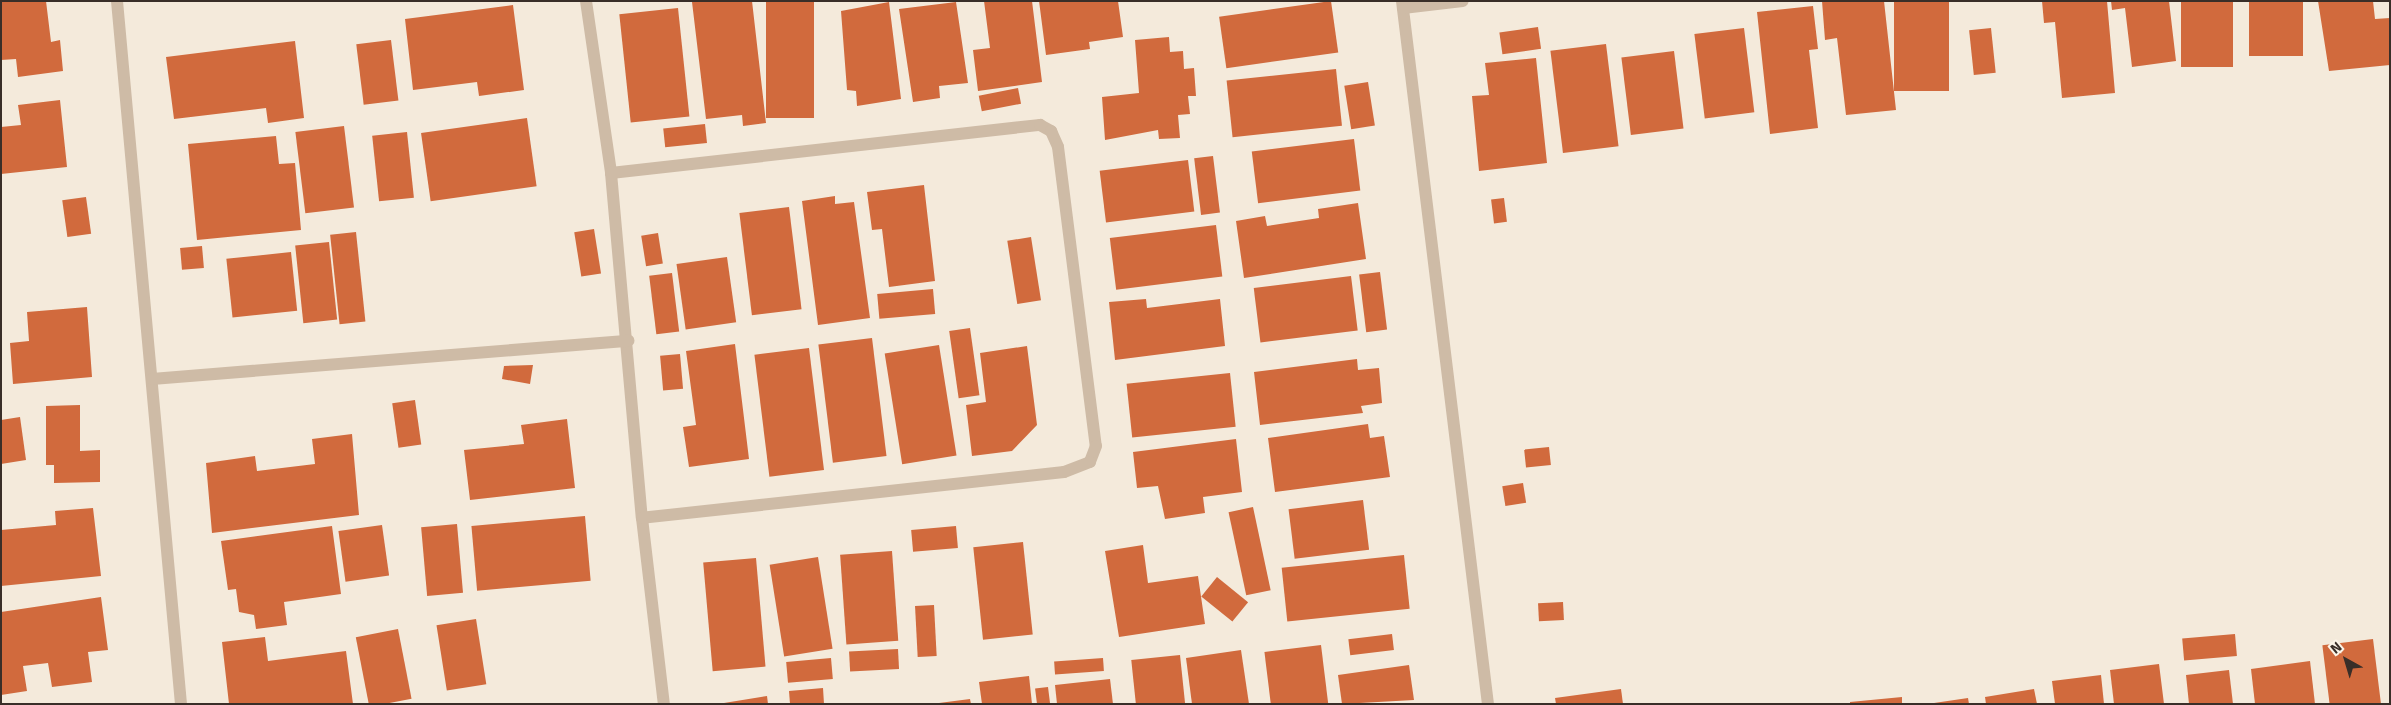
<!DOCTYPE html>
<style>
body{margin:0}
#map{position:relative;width:2391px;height:705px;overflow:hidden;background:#f4eadb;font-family:Signika,sans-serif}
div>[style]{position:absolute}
.building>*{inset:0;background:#d16a3d;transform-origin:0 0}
.minor>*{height:12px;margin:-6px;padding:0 6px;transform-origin:6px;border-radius:6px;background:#cebba6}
span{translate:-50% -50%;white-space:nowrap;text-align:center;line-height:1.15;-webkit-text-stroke:5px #fbf4e8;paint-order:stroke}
.frame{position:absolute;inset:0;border:2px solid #392e28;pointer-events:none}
.north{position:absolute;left:2321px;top:635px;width:50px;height:50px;-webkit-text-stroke:4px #fbf4e8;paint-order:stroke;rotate:321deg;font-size:14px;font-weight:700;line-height:20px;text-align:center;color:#392e28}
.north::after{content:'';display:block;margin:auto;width:18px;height:22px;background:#392e28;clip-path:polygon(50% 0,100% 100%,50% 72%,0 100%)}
</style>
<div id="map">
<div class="building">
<div style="clip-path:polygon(1px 1px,46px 1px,51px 42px,60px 40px,63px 71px,18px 77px,16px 59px,1px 60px)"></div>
<div style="clip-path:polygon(752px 1px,766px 123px,743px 126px,742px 115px,706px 119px,692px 2px)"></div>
<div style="left:766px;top:1px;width:48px;height:117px"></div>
<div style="clip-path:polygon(984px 1px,1032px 1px,1042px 82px,978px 91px,973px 50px,990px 48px)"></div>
<div style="clip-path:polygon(1039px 1px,1118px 1px,1123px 37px,1089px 42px,1090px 49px,1046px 55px)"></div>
<div style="left:1331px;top:1px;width:52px;height:113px;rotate:82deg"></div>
<div style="clip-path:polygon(1822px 1px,1884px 1px,1896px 110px,1846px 115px,1837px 38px,1825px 40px)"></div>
<div style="left:1894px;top:1px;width:55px;height:90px"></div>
<div style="clip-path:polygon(2042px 1px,2107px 1px,2115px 93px,2062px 98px,2055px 22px,2044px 23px)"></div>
<div style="clip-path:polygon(2111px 1px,2169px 1px,2176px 61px,2132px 67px,2125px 8px,2112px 10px)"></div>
<div style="left:2181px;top:1px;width:52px;height:66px"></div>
<div style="left:2249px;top:1px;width:54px;height:55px"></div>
<div style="clip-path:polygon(2318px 1px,2373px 1px,2375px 19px,2390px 18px,2390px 65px,2329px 71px)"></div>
<div style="clip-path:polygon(889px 2px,901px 99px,857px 106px,856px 91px,847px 90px,841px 11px)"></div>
<div style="clip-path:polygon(956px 2px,968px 83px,939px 86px,940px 98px,913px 102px,899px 9px)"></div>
<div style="clip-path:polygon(513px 5px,524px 90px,479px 96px,477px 82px,413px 90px,405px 19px)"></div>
<div style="clip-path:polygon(1813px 6px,1818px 49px,1809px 50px,1818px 128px,1770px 134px,1757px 12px)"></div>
<div style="left:678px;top:8px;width:109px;height:59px;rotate:84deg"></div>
<div style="left:1538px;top:27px;width:22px;height:39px;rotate:82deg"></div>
<div style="left:1744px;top:28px;width:85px;height:50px;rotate:83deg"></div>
<div style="left:1991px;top:28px;width:45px;height:22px;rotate:84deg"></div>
<div style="clip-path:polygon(1169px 37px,1170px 52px,1183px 51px,1184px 69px,1194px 68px,1196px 96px,1188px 96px,1190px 114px,1178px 115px,1180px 138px,1159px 139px,1158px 130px,1105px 140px,1102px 97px,1139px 93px,1135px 40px)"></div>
<div style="left:391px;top:40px;width:61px;height:35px;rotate:83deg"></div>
<div style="clip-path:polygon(295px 41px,304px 118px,268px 123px,266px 108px,174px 119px,166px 57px)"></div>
<div style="left:1606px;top:44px;width:103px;height:56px;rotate:83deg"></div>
<div style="left:1674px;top:51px;width:78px;height:53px;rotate:83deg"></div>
<div style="clip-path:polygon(1536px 58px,1547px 163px,1479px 171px,1472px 96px,1489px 95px,1485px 63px)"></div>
<div style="left:1336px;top:69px;width:57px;height:110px;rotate:84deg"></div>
<div style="left:1368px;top:82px;width:44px;height:24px;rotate:81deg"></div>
<div style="left:1018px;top:88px;width:16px;height:40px;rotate:79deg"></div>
<div style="clip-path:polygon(60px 100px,67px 167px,1px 174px,1px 127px,21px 125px,18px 105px)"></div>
<div style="left:527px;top:118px;width:69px;height:107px;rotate:82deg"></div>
<div style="left:705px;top:124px;width:19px;height:42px;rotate:84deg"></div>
<div style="left:344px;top:126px;width:82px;height:49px;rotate:83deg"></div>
<div style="left:407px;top:132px;width:66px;height:35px;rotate:84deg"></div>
<div style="clip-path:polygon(276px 136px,279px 164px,295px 163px,301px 230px,197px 240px,188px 144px)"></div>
<div style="left:1354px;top:139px;width:52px;height:103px;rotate:83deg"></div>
<div style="left:1213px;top:156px;width:57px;height:19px;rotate:83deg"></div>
<div style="left:1188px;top:160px;width:52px;height:89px;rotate:83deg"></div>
<div style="clip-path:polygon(924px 185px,935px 281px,889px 287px,882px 229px,872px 230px,867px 192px)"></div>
<div style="clip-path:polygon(835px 196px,835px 204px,854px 202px,870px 318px,818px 325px,802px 201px)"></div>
<div style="left:86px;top:197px;width:37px;height:24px;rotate:82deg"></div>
<div style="left:1504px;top:198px;width:24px;height:13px;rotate:83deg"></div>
<div style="clip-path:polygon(1358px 203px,1366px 259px,1244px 278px,1236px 221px,1265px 216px,1267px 226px,1319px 218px,1318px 209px)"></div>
<div style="left:789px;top:207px;width:103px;height:50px;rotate:83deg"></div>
<div style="left:1216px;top:225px;width:52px;height:107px;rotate:83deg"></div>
<div style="left:594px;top:229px;width:45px;height:20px;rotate:81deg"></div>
<div style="left:356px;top:232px;width:90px;height:26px;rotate:84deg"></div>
<div style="left:658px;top:233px;width:31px;height:17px;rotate:81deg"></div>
<div style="left:1031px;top:237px;width:64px;height:24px;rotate:81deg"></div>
<div style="left:329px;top:242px;width:78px;height:34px;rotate:84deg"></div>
<div style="left:202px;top:246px;width:22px;height:22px;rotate:85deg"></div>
<div style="left:291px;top:252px;width:59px;height:65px;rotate:84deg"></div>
<div style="left:727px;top:257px;width:66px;height:51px;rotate:82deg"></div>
<div style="left:1380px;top:272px;width:58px;height:21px;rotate:83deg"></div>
<div style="left:672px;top:273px;width:59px;height:23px;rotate:83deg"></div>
<div style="left:1351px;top:276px;width:55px;height:98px;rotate:83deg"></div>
<div style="left:933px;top:289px;width:25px;height:56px;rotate:85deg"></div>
<div style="clip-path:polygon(1146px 299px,1147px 308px,1220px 299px,1225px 346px,1115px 360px,1109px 302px)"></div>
<div style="clip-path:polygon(87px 307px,92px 377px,13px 384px,10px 343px,29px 341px,27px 312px)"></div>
<div style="left:970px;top:328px;width:68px;height:21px;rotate:82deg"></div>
<div style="left:872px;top:338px;width:119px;height:54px;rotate:83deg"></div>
<div style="clip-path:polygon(735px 344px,749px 459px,689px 467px,683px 427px,696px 425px,686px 351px)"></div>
<div style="left:939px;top:345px;width:112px;height:55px;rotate:81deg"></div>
<div style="clip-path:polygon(1027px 346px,1037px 425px,1012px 451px,972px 456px,966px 405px,986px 402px,980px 353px)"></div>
<div style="left:809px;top:348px;width:123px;height:55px;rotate:83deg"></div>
<div style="left:680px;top:354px;width:35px;height:20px;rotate:85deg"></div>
<div style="clip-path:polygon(1357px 359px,1358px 370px,1379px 368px,1382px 403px,1361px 406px,1363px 413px,1260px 425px,1254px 372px)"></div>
<div style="clip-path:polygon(533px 365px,530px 384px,502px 379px,504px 366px)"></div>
<div style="left:1230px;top:373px;width:54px;height:104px;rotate:84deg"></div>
<div style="left:415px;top:400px;width:45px;height:23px;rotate:82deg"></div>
<div style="clip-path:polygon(80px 405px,80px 451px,100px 450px,100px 482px,54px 483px,54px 465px,46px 465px,46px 406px)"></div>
<div style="clip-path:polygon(20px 417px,26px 460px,1px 464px,1px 420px)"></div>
<div style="clip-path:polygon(567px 419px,575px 488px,470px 500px,464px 450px,524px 444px,521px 425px)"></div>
<div style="clip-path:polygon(1368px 424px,1370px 438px,1384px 436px,1390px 477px,1275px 492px,1268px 438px)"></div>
<div style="clip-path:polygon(352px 434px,359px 515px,212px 533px,206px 463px,255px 456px,257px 471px,315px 464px,312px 439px)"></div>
<div style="clip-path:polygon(1236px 439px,1242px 492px,1203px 497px,1205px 513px,1165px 519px,1158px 486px,1137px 488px,1133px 452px)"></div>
<div style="left:1549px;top:447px;width:18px;height:25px;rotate:84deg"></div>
<div style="left:1523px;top:483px;width:20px;height:21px;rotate:81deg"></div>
<div style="left:1363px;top:500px;width:50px;height:75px;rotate:83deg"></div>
<div style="left:1253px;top:507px;width:85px;height:25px;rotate:78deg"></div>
<div style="clip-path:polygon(93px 508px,101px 576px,1px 586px,1px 530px,56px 525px,55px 511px)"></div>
<div style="left:585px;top:516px;width:65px;height:114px;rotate:85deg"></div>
<div style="left:457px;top:524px;width:69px;height:36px;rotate:85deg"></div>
<div style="left:382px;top:525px;width:51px;height:44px;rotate:82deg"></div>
<div style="clip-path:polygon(332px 526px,341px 594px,284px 602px,287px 625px,256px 629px,254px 615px,239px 612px,236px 589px,228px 590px,221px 541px)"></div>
<div style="left:956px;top:526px;width:22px;height:45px;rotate:85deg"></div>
<div style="left:1023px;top:542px;width:93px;height:50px;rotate:84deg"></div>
<div style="clip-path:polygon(1143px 545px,1148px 583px,1198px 576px,1205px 624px,1119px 637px,1105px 551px)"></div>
<div style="left:892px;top:551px;width:90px;height:52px;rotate:86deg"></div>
<div style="left:1404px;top:555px;width:54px;height:123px;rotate:84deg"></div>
<div style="left:818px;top:557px;width:93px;height:49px;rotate:81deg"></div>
<div style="left:756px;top:558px;width:109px;height:53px;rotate:85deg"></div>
<div style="left:1217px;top:577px;width:40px;height:25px;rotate:39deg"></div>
<div style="clip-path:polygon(101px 597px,108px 650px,88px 652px,92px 682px,52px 687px,48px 663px,23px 666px,27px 691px,1px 695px,1px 612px)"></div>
<div style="left:1563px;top:602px;width:18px;height:25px;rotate:87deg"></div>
<div style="left:934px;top:605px;width:51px;height:19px;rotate:87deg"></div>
<div style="left:476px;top:619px;width:66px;height:40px;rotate:81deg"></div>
<div style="left:398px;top:629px;width:71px;height:43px;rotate:79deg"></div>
<div style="left:1392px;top:634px;width:16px;height:44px;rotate:83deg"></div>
<div style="left:2235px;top:634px;width:22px;height:53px;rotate:85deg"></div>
<div style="clip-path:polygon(265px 637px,268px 661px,346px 651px,353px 704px,229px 704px,222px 642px)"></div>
<div style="left:2373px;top:639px;width:65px;height:51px;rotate:83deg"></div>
<div style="left:1321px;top:645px;width:59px;height:57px;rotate:83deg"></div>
<div style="left:898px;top:649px;width:20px;height:49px;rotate:87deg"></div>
<div style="clip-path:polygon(1241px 650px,1249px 704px,1192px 704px,1186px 658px)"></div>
<div style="left:1180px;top:655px;width:49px;height:49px;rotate:84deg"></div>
<div style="left:831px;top:658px;width:21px;height:45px;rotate:85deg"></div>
<div style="left:1103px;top:658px;width:13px;height:49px;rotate:86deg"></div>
<div style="clip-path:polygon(2310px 661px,2315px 704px,2255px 704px,2251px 669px)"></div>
<div style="clip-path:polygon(2159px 664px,2164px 704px,2114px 704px,2110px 670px)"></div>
<div style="clip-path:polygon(1409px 665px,1414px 700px,1342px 704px,1338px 675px)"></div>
<div style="clip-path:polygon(2229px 670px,2233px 704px,2189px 704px,2186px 675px)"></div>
<div style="clip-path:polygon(2101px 675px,2104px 704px,2055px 704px,2052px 681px)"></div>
<div style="clip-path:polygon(1029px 676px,1032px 704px,982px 704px,979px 682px)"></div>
<div style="clip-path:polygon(1110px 679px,1113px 704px,1057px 704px,1055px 685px)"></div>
<div style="left:1048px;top:687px;width:17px;height:13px;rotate:83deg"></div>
<div style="clip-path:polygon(823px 688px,824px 704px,790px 704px,789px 691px)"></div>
<div style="clip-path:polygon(1621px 689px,1623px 704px,1556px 704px,1555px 698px)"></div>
<div style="clip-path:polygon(2034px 689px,2037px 704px,1986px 704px,1985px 697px)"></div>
<div style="clip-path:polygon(767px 696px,768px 704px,724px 704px,724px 703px)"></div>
<div style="clip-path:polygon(1902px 697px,1902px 704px,1850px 704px,1850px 702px)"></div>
<div style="clip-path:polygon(1968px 698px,1969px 704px,1934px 704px,1934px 703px)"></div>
<div style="clip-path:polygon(970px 699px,971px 704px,939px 704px,939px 703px)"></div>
</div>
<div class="minor">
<div style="left:117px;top:1px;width:706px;rotate:84.8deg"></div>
<div style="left:586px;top:1px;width:174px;rotate:81.7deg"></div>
<div style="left:611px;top:173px;width:346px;rotate:84.9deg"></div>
<div style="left:642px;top:518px;width:187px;rotate:83.3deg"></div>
<div style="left:1402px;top:1px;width:708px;rotate:83.03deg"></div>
<div style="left:1403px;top:8px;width:60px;rotate:-6.7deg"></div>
<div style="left:611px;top:173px;width:432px;rotate:-6.4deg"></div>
<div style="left:1040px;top:125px;width:13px;rotate:29deg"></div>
<div style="left:1051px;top:131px;width:17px;rotate:66deg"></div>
<div style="left:1058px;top:147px;width:301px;rotate:82.8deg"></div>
<div style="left:1096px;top:446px;width:17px;rotate:111deg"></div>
<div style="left:1090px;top:462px;width:28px;rotate:159deg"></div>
<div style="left:1064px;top:472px;width:424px;rotate:173.8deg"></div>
<div style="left:152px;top:379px;width:478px;rotate:-4.6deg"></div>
</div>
<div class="frame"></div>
<div class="north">N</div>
</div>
